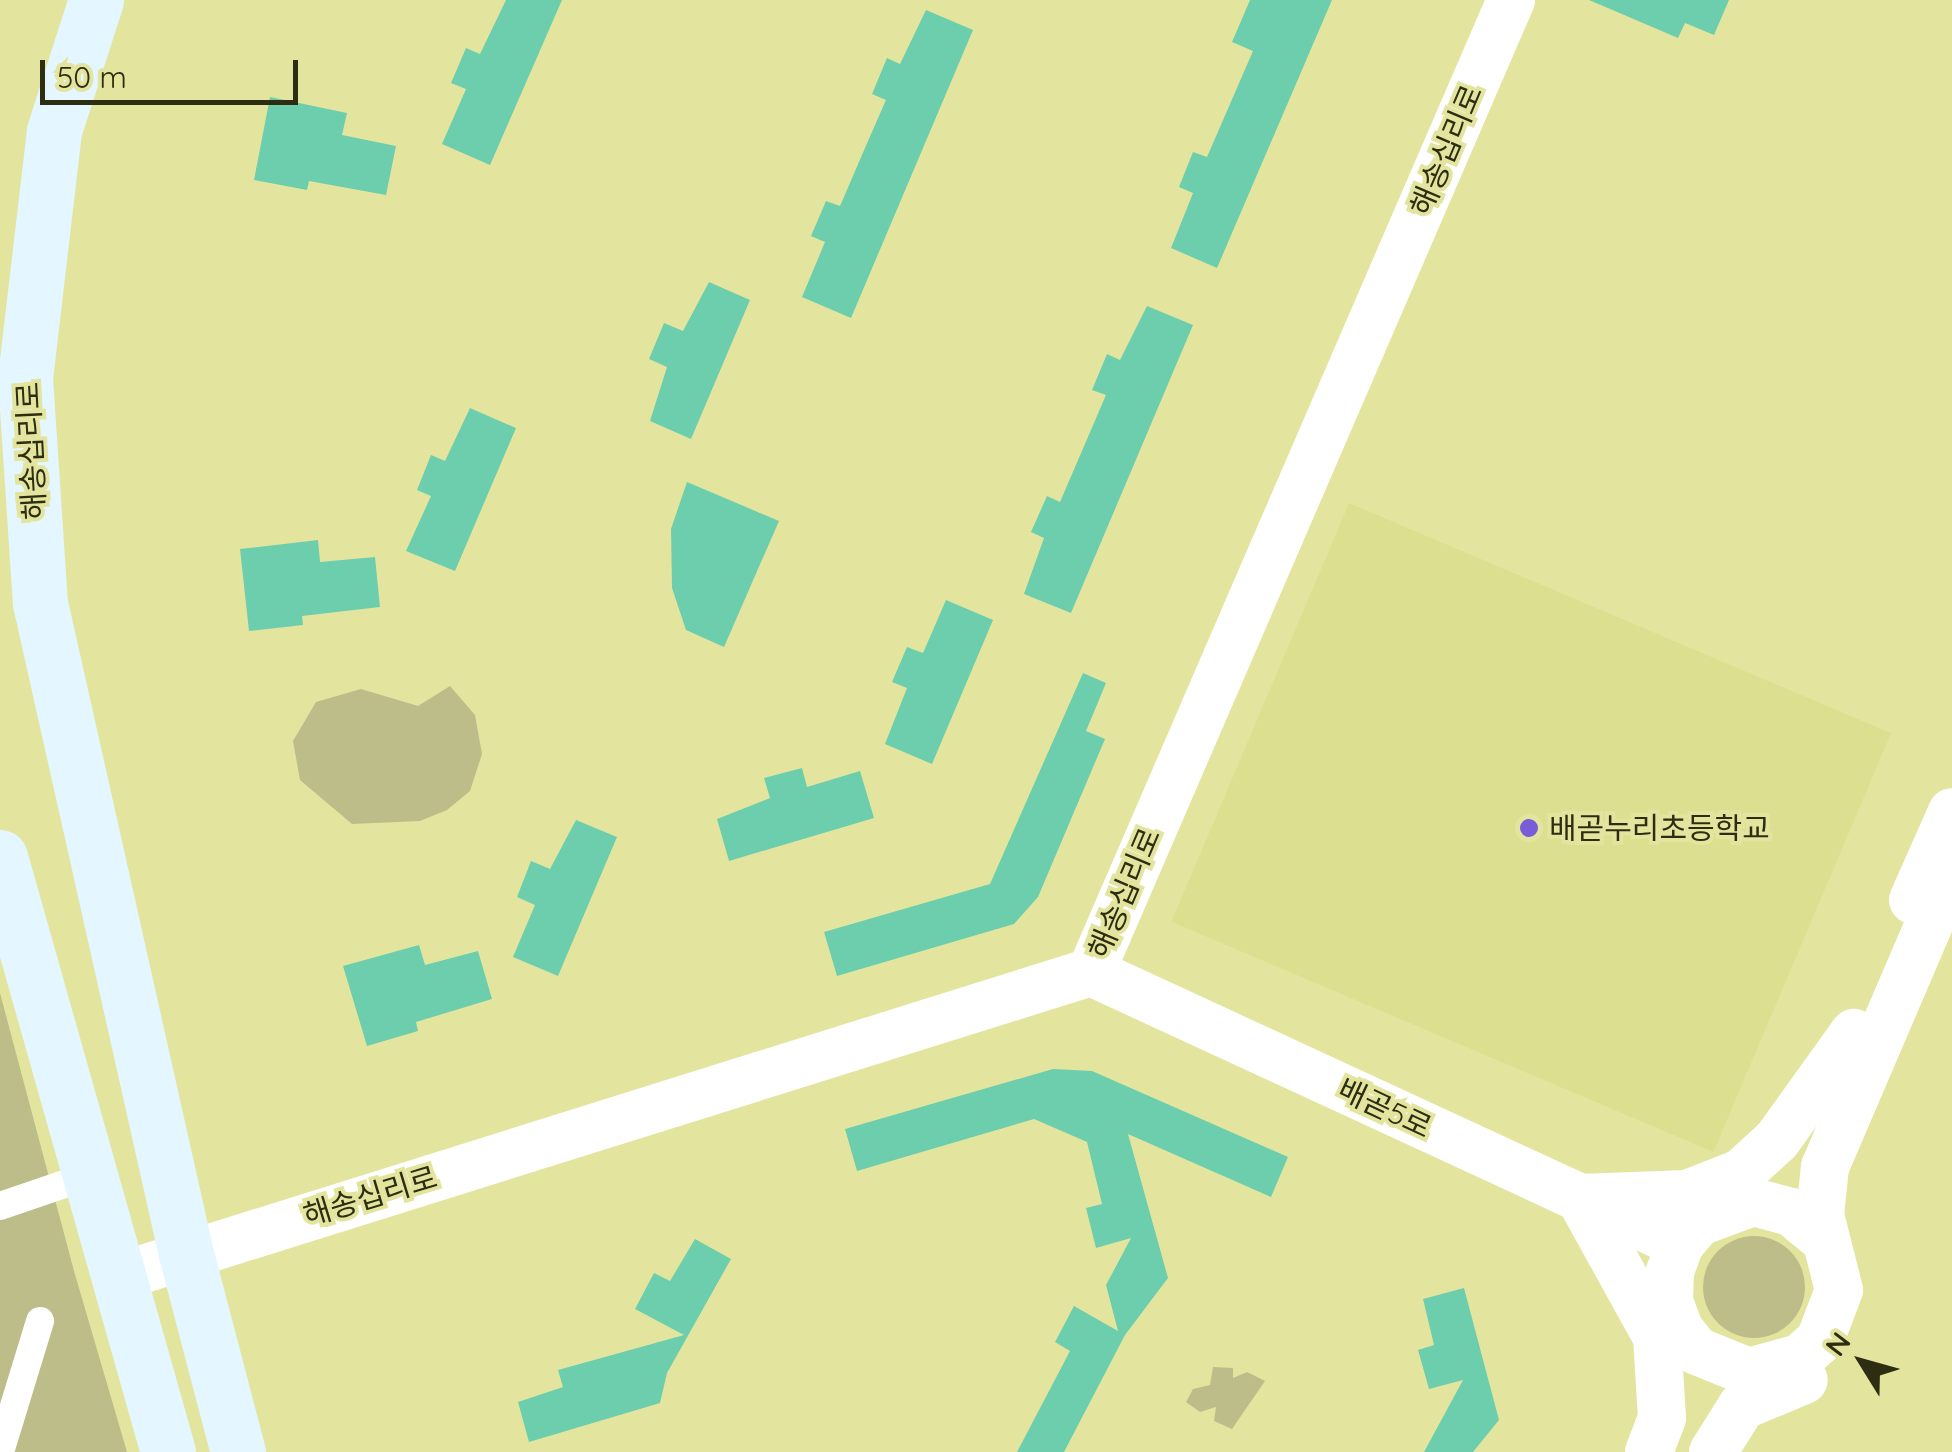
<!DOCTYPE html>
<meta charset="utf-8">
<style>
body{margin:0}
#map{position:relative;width:1952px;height:1452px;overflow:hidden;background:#e3e59f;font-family:Quicksand,"Noto Sans KR",sans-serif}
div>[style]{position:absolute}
.built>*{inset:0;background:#dddf90;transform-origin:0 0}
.green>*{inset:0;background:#bcbd88}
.round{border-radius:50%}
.building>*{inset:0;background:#6ccead}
.pedestrian>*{height:28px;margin:-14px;padding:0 14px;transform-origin:14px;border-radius:14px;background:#fff}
.tertiary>*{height:48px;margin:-24px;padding:0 24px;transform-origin:24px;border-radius:24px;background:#fff}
.secondary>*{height:55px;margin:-27.5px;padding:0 27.5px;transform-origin:27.5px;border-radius:27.5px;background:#e4f6ff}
.dots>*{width:28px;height:28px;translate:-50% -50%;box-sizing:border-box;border:5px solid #e3e59f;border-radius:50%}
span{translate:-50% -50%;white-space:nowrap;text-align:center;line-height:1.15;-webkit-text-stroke:8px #e3e59f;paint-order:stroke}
.street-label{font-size:30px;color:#2d2d11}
.poi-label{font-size:30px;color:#2d2d11}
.left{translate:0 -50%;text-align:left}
.north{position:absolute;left:1812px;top:1312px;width:100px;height:100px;-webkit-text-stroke:8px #e3e59f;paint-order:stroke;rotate:307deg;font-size:28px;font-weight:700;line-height:40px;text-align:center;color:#2d2d11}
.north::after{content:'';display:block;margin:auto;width:35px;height:45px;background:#2d2d11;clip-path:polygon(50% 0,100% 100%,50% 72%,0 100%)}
.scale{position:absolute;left:40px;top:60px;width:258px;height:45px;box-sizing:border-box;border:5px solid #2d2d11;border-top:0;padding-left:12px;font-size:30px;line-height:35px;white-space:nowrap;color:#2d2d11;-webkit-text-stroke:8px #e3e59f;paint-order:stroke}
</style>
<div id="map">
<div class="built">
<div style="left:1349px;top:503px;width:589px;height:455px;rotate:23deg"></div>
</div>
<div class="green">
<div style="clip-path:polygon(450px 686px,475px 715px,482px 754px,470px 791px,447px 810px,420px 821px,352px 824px,300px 780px,293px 741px,316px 702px,361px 689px,418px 706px)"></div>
<div style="clip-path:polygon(0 993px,74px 1271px,127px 1452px,0 1452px)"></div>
<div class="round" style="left:1703px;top:1236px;width:102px;height:102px"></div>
<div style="clip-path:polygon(1213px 1367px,1233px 1368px,1233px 1378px,1247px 1372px,1265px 1381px,1232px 1429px,1214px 1421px,1216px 1407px,1200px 1412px,1186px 1402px,1193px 1389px,1210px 1385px)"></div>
</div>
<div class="building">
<div style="clip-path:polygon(506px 0,562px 0,490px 165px,442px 144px,466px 89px,451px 83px,466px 48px,480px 54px)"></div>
<div style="clip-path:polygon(1250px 0,1332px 0,1217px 268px,1171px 248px,1193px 193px,1179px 187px,1193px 152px,1207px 157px,1253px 51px,1232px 42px)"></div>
<div style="clip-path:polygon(1589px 0,1729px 0,1714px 35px,1685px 23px,1678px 38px)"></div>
<div style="clip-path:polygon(926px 10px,973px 30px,851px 318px,802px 297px,825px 242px,811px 236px,826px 201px,840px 206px,868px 141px,886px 100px,872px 94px,887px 58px,900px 64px)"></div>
<div style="clip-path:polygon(270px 97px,347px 113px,342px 135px,396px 146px,386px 195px,309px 181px,307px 190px,254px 180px)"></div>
<div style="clip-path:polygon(709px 282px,750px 300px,691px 439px,650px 421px,667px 367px,649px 359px,664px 323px,683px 331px)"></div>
<div style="clip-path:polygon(1147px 306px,1193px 325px,1071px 613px,1024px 594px,1044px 538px,1031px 532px,1047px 496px,1060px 502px,1106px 395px,1092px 390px,1107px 354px,1120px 360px)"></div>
<div style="clip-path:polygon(470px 408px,516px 428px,455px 571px,406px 551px,431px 496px,417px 490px,431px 455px,445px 461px)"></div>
<div style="clip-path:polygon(687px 482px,779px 521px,724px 647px,686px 630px,672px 588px,671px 529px)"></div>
<div style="clip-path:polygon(318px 540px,320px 562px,375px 557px,380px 607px,302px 616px,303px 625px,249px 631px,240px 549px)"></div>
<div style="clip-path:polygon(946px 600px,993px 620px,932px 764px,885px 744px,907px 688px,892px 682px,907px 647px,923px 653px)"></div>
<div style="clip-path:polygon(1083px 673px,1106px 683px,1086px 731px,1105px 739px,1038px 897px,1014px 924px,837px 976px,824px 932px,990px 884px)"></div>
<div style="clip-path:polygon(802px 768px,807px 787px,860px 771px,874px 818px,729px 861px,717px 819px,770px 798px,764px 778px)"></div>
<div style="clip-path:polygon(576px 820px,617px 837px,558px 976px,513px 957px,535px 905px,517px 897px,531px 861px,550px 869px)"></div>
<div style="clip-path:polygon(419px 945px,425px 965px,478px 951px,492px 999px,416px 1022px,418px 1031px,367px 1046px,343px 966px)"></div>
<div style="clip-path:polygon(1053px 1069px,1092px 1071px,1288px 1157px,1271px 1197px,1128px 1134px,1168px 1278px,1125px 1335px,1064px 1452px,1017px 1452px,1070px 1351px,1055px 1342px,1074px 1306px,1118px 1331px,1106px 1285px,1131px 1238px,1096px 1248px,1086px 1208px,1102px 1204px,1087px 1142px,1034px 1119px,857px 1171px,845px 1129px)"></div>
<div style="clip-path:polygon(695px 1239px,731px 1259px,667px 1373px,660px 1403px,529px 1442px,518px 1402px,563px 1387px,558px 1370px,684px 1335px,635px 1309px,654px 1273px,670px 1281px)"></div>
<div style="clip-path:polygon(1464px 1288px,1499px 1420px,1473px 1452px,1424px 1452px,1463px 1380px,1429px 1389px,1418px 1350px,1434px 1345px,1423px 1299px)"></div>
</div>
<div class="pedestrian">
<div style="left:0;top:1206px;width:99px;rotate:-18.8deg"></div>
<div style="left:0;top:1452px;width:137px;rotate:-73deg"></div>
</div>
<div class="tertiary">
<div style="left:1913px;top:900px;width:96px;rotate:-66.1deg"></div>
<div style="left:1091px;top:972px;width:649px;rotate:24.79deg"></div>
<div style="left:1824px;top:1239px;width:43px;rotate:-140.7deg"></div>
<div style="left:1791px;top:1212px;width:39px;rotate:-165deg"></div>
<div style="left:1753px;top:1202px;width:58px;rotate:159.7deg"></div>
<div style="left:1699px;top:1222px;width:29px;rotate:131deg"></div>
<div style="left:1680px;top:1244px;width:30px;rotate:110deg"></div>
<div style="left:1670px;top:1272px;width:29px;rotate:92deg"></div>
<div style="left:1669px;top:1301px;width:30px;rotate:70deg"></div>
<div style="left:1679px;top:1329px;width:28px;rotate:51deg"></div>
<div style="left:1697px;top:1351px;width:56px;rotate:22deg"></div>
<div style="left:1749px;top:1372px;width:53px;rotate:-15.4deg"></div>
<div style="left:1800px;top:1358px;width:27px;rotate:-42deg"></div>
<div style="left:1820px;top:1340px;width:53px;rotate:-69.2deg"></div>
<div style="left:1839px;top:1290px;width:77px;rotate:-104.2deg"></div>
<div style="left:1820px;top:1215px;width:48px;rotate:-84.1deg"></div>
<div style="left:1825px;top:1167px;width:323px;rotate:-66.8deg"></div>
<div style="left:121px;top:1276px;width:1017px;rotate:-17.4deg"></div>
<div style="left:1091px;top:972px;width:1059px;rotate:-66.63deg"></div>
<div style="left:1649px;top:1452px;width:36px;rotate:-69deg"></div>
<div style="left:1662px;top:1418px;width:81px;rotate:-93.5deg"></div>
<div style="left:1657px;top:1337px;width:159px;rotate:-119deg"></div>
<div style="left:1580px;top:1198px;width:107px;rotate:-2.1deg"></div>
<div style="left:1687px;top:1194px;width:58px;rotate:-21.3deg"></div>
<div style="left:1741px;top:1173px;width:49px;rotate:-42.5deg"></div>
<div style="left:1777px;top:1140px;width:132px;rotate:-54.3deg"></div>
<div style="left:1713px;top:1452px;width:54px;rotate:-57.8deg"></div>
<div style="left:1742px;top:1406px;width:67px;rotate:-22.8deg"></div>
</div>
<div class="secondary">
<div style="left:96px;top:0;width:138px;rotate:107.8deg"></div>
<div style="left:54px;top:131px;width:249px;rotate:96.7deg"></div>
<div style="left:25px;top:378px;width:225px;rotate:86.2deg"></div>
<div style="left:40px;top:603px;width:667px;rotate:77.36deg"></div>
<div style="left:186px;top:1254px;width:205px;rotate:75.3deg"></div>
<div style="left:0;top:857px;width:618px;rotate:74.23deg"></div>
</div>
<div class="dots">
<div style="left:1529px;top:828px;background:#775dd7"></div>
</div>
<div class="street-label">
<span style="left:1446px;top:150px;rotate:-67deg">해송십리로</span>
<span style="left:31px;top:451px;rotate:-93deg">해송십리로</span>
<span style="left:1124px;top:893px;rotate:-67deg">해송십리로</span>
<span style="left:1385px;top:1108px;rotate:25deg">배곧5로</span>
<span style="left:370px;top:1196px;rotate:-17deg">해송십리로</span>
</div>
<div class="poi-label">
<span class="left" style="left:1549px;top:828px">배곧누리초등학교</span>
</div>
<div class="north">N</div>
<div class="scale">50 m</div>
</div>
